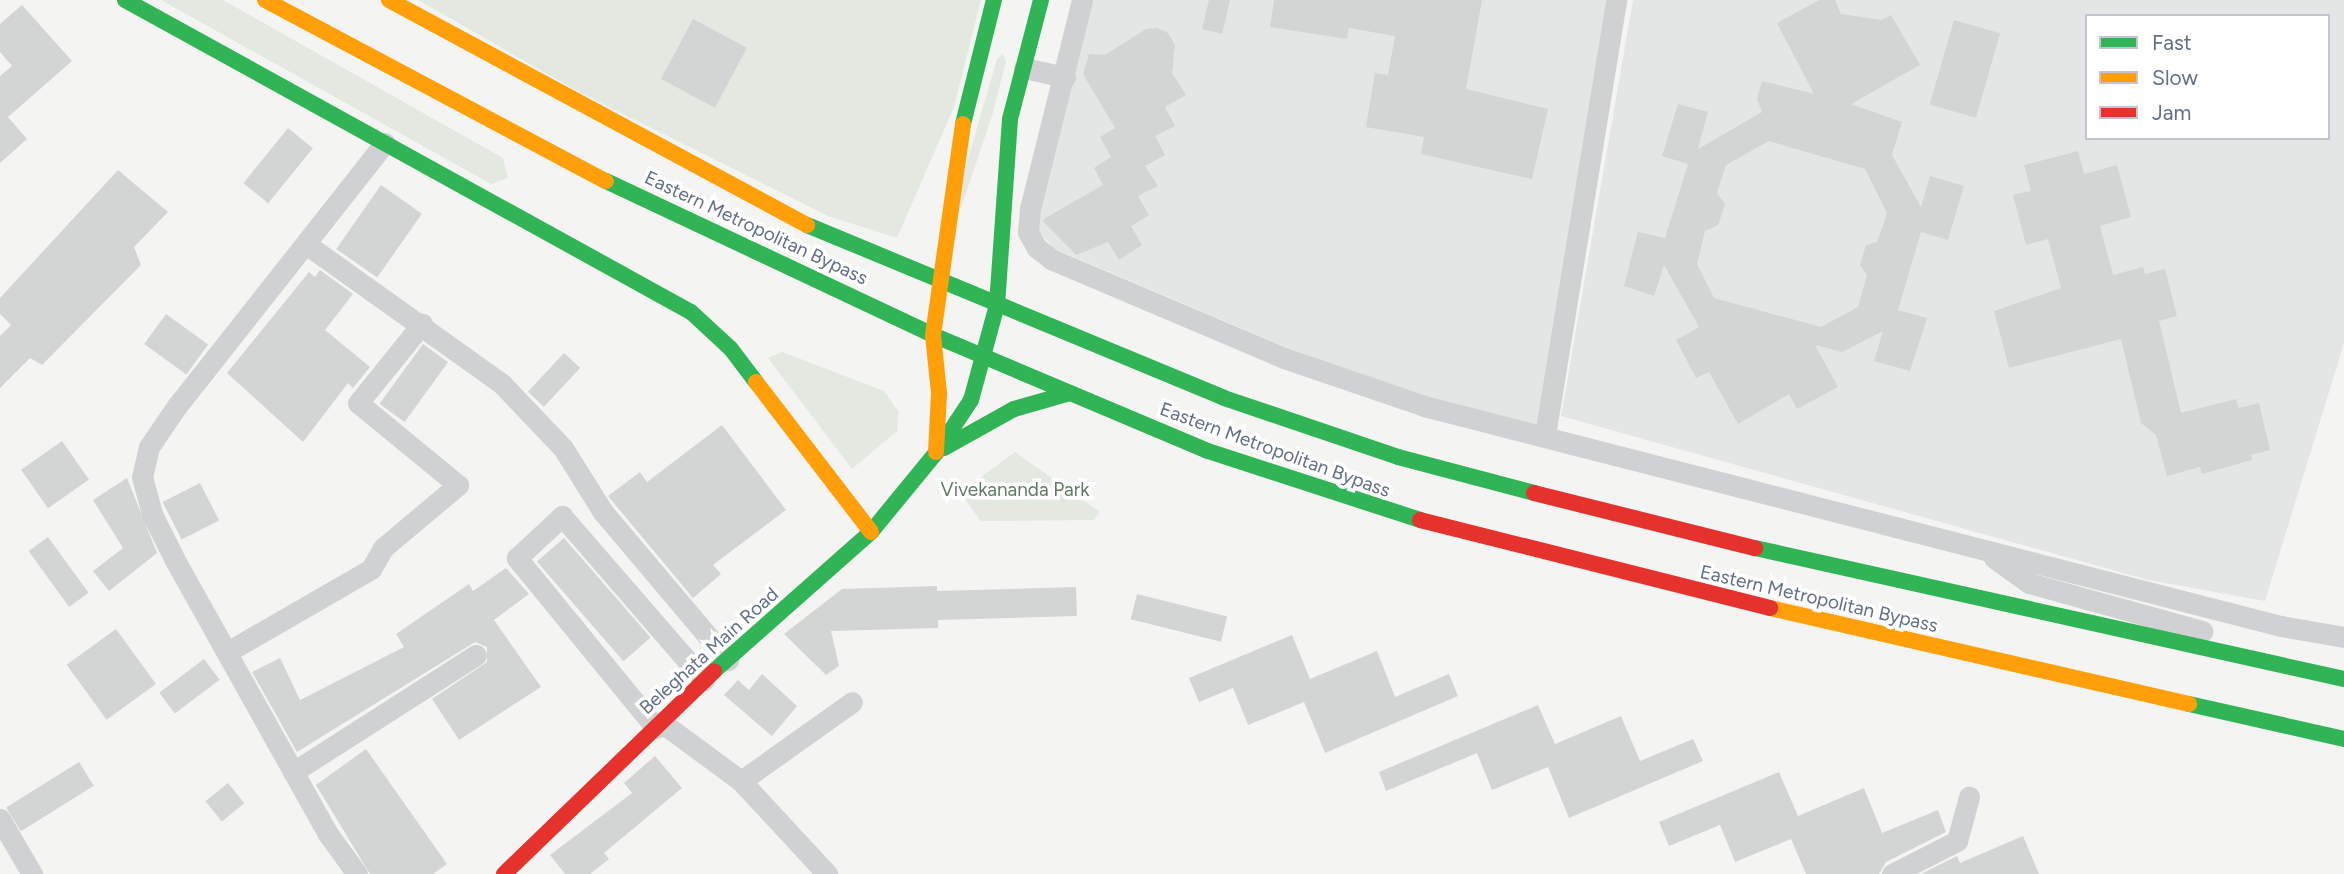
<!DOCTYPE html>
<style>
body{margin:0}
#map{position:relative;width:2344px;height:874px;overflow:hidden;background:#f4f5f3;font-family:Figtree,sans-serif}
div>[style]{position:absolute}
.built>*{inset:0;background:#e4e5e5}
.green>*{inset:0;background:#e3e8e1}
.building>*{inset:0;background:#d3d5d5;transform-origin:0 0}
.street>*{height:21px;margin:-10.5px;padding:0 10.5px;transform-origin:10.5px;border-radius:10.5px;background:#d0d1d2}
.fast>*{height:16px;margin:-8px;padding:0 8px;transform-origin:8px;border-radius:8px;background:#30b455}
.slow>*{height:16px;margin:-8px;padding:0 8px;transform-origin:8px;border-radius:8px;background:#ff9f0a}
.jam>*{height:16px;margin:-8px;padding:0 8px;transform-origin:8px;border-radius:8px;background:#e5322d}
span{translate:-50% -50%;white-space:nowrap;text-align:center;line-height:1.15;-webkit-text-stroke:7px #fff;paint-order:stroke}
.street-label{font-size:19px;color:#626f86}
.park-label{font-size:19px;color:#627c61}
.legend{position:absolute;left:2085px;top:14px;width:245px;height:126px;box-sizing:border-box;background:#fff;border:2px solid #c0c5cf;margin:0;padding:9px 12px;list-style:none;font-size:21px;color:#626f86}
.legend li{display:flex;align-items:center;gap:14px;height:35px}
.legend b{width:35px;border:2px solid #c0c5cf}
</style>
<div id="map">
<div class="built">
<div style="clip-path:polygon(1092px 0,1606px 0,1539px 426px,1416px 396px,1283px 346px,1053px 248px,1035px 226px)"></div>
<div style="clip-path:polygon(evenodd,1633px 0,2344px 0,2344px 343px,2265px 601px,2148px 580px,1561px 416px,1633px 0,2087px 16px,2328px 16px,2328px 138px,2087px 138px,2087px 16px)"></div>
</div>
<div class="green">
<div style="clip-path:polygon(161px 0,223px 0,503px 158px,508px 178px,491px 184px)"></div>
<div style="clip-path:polygon(418px 0,981px 0,954px 107px,897px 238px,828px 216px,579px 92px)"></div>
<div style="clip-path:polygon(1003px 54px,1006px 61px,992px 116px,944px 258px,963px 176px,997px 59px)"></div>
<div style="clip-path:polygon(782px 352px,884px 391px,898px 411px,897px 431px,852px 469px,768px 358px)"></div>
<div style="clip-path:polygon(1015px 452px,1100px 512px,1094px 520px,981px 521px,960px 493px)"></div>
</div>
<div class="building">
<div style="clip-path:polygon(1209px 0,1230px 0,1222px 34px,1202px 29px)"></div>
<div style="clip-path:polygon(1274px 0,1482px 0,1466px 89px,1548px 109px,1532px 179px,1421px 154px,1424px 137px,1366px 127px,1375px 73px,1388px 75px,1395px 36px,1349px 28px,1347px 39px,1270px 27px)"></div>
<div style="clip-path:polygon(evenodd,1819px 0,1835px 0,1841px 14px,1881px 20px,1891px 15px,1920px 65px,1851px 104px,1902px 122px,1892px 155px,1921px 207px,1930px 176px,1964px 186px,1948px 240px,1921px 232px,1898px 310px,1927px 318px,1910px 371px,1874px 361px,1883px 331px,1842px 352px,1815px 345px,1838px 387px,1797px 409px,1789px 394px,1738px 424px,1709px 372px,1696px 378px,1676px 340px,1699px 327px,1664px 265px,1654px 296px,1624px 286px,1638px 232px,1665px 238px,1688px 164px,1662px 156px,1678px 104px,1708px 112px,1698px 149px,1762px 112px,1757px 99px,1762px 81px,1814px 94px,1777px 23px,1819px 0,1769px 141px,1865px 169px,1887px 213px,1877px 242px,1866px 245px,1860px 265px,1867px 275px,1858px 307px,1821px 327px,1714px 298px,1697px 264px,1705px 231px,1718px 225px,1725px 204px,1717px 193px,1726px 165px,1769px 141px)"></div>
<div style="clip-path:polygon(22px 5px,72px 61px,8px 117px,27px 139px,0 163px,0 76px,12px 66px,0 52px,0 24px)"></div>
<div style="left:693px;top:19px;width:61px;height:68px;rotate:28deg"></div>
<div style="left:1954px;top:20px;width:48px;height:88px;rotate:16deg"></div>
<div style="clip-path:polygon(1157px 28px,1168px 33px,1175px 45px,1172px 73px,1186px 95px,1165px 107px,1175px 126px,1155px 136px,1165px 155px,1145px 166px,1158px 186px,1138px 196px,1149px 215px,1131px 226px,1142px 245px,1119px 260px,1108px 242px,1076px 255px,1042px 220px,1103px 185px,1094px 168px,1111px 157px,1100px 137px,1115px 128px,1083px 74px,1089px 54px,1105px 55px,1146px 29px)"></div>
<div style="left:288px;top:128px;width:32px;height:71px;rotate:39deg"></div>
<div style="clip-path:polygon(2078px 151px,2084px 174px,2117px 165px,2131px 217px,2100px 226px,2113px 275px,2143px 267px,2145px 274px,2165px 269px,2177px 316px,2159px 321px,2181px 413px,2236px 399px,2239px 408px,2259px 403px,2270px 450px,2251px 455px,2252px 460px,2202px 474px,2200px 467px,2167px 476px,2156px 435px,2141px 423px,2121px 339px,2009px 368px,1994px 311px,2061px 288px,2048px 239px,2026px 245px,2013px 195px,2031px 191px,2024px 165px)"></div>
<div style="clip-path:polygon(118px 170px,168px 212px,134px 247px,141px 265px,42px 365px,30px 358px,0 388px,0 336px,11px 325px,0 314px,0 298px)"></div>
<div style="left:381px;top:185px;width:50px;height:78px;rotate:35deg"></div>
<div style="clip-path:polygon(320px 270px,353px 294px,325px 330px,370px 367px,353px 388px,348px 383px,303px 442px,227px 373px,309px 272px,315px 277px)"></div>
<div style="left:166px;top:314px;width:52px;height:37px;rotate:36deg"></div>
<div style="left:423px;top:344px;width:31px;height:74px;rotate:36deg"></div>
<div style="left:564px;top:353px;width:22px;height:53px;rotate:43deg"></div>
<div style="clip-path:polygon(722px 425px,786px 510px,713px 565px,721px 574px,693px 598px,608px 496px,640px 472px,647px 482px)"></div>
<div style="left:62px;top:441px;width:47px;height:50px;rotate:55deg"></div>
<div style="clip-path:polygon(127px 478px,157px 553px,109px 591px,93px 571px,123px 548px,93px 500px)"></div>
<div style="left:200px;top:483px;width:42px;height:42px;rotate:63deg"></div>
<div style="left:48px;top:537px;width:69px;height:24px;rotate:54deg"></div>
<div style="left:564px;top:538px;width:132px;height:36px;rotate:49deg"></div>
<div style="clip-path:polygon(506px 568px,529px 594px,494px 620px,541px 687px,459px 740px,432px 699px,487px 662px,487px 647px,475px 642px,297px 752px,252px 672px,280px 658px,300px 700px,404px 647px,396px 634px,469px 584px,473px 591px)"></div>
<div style="clip-path:polygon(937px 586px,937px 591px,1076px 587px,1077px 616px,938px 620px,938px 628px,831px 631px,839px 666px,826px 675px,784px 634px,842px 589px)"></div>
<div style="left:1137px;top:594px;width:93px;height:26px;rotate:14deg"></div>
<div style="left:116px;top:629px;width:68px;height:61px;rotate:54deg"></div>
<div style="clip-path:polygon(1292px 635px,1310px 679px,1377px 651px,1395px 697px,1449px 674px,1458px 696px,1325px 753px,1304px 702px,1248px 725px,1233px 688px,1199px 702px,1189px 678px)"></div>
<div style="left:204px;top:659px;width:26px;height:56px;rotate:53deg"></div>
<div style="clip-path:polygon(762px 674px,797px 706px,772px 736px,724px 695px,738px 680px,749px 690px)"></div>
<div style="clip-path:polygon(1538px 705px,1555px 744px,1621px 716px,1640px 761px,1693px 739px,1703px 761px,1569px 818px,1548px 767px,1492px 790px,1477px 753px,1386px 791px,1379px 772px)"></div>
<div style="clip-path:polygon(366px 749px,447px 864px,433px 874px,370px 874px,316px 785px)"></div>
<div style="clip-path:polygon(655px 756px,682px 788px,604px 853px,609px 859px,590px 874px,565px 874px,550px 855px,632px 793px,624px 783px)"></div>
<div style="left:79px;top:762px;width:28px;height:86px;rotate:58deg"></div>
<div style="clip-path:polygon(1779px 772px,1798px 816px,1864px 788px,1882px 833px,1938px 810px,1946px 832px,1886px 862px,1879px 874px,1806px 874px,1791px 839px,1735px 862px,1720px 825px,1669px 846px,1659px 822px)"></div>
<div style="left:228px;top:783px;width:26px;height:29px;rotate:51deg"></div>
<div style="clip-path:polygon(2023px 836px,2039px 874px,1921px 874px,1957px 856px,1960px 863px)"></div>
</div>
<div class="street">
<div style="left:1082px;top:0;width:215px;rotate:104deg"></div>
<div style="left:1030px;top:209px;width:23px;rotate:95deg"></div>
<div style="left:1028px;top:232px;width:18px;rotate:61deg"></div>
<div style="left:1037px;top:248px;width:18px;rotate:38deg"></div>
<div style="left:1051px;top:259px;width:253px;rotate:23deg"></div>
<div style="left:1284px;top:358px;width:148px;rotate:18.9deg"></div>
<div style="left:1424px;top:406px;width:885px;rotate:14.4deg"></div>
<div style="left:2281px;top:626px;width:64px;rotate:9.9deg"></div>
<div style="left:1024px;top:68px;width:42px;rotate:12.4deg"></div>
<div style="left:306px;top:244px;width:241px;rotate:35.5deg"></div>
<div style="left:502px;top:384px;width:88px;rotate:46.4deg"></div>
<div style="left:563px;top:448px;width:75px;rotate:58deg"></div>
<div style="left:603px;top:512px;width:194px;rotate:49.8deg"></div>
<div style="left:1545px;top:435px;width:441px;rotate:-80.7deg"></div>
<div style="left:1994px;top:558px;width:43px;rotate:35.5deg"></div>
<div style="left:2029px;top:583px;width:180px;rotate:15.5deg"></div>
<div style="left:229px;top:651px;width:164px;rotate:-30deg"></div>
<div style="left:371px;top:569px;width:24px;rotate:-60deg"></div>
<div style="left:383px;top:548px;width:98px;rotate:-40deg"></div>
<div style="left:458px;top:485px;width:129px;rotate:-140.6deg"></div>
<div style="left:358px;top:403px;width:102px;rotate:-51deg"></div>
<div style="left:661px;top:722px;width:99px;rotate:36.4deg"></div>
<div style="left:741px;top:781px;width:136px;rotate:-35.4deg"></div>
<div style="left:656px;top:728px;width:220px;rotate:-129.3deg"></div>
<div style="left:517px;top:558px;width:62px;rotate:-43deg"></div>
<div style="left:562px;top:516px;width:217px;rotate:49.1deg"></div>
<div style="left:293px;top:772px;width:217px;rotate:-32.6deg"></div>
<div style="left:741px;top:781px;width:127px;rotate:47.2deg"></div>
<div style="left:0;top:819px;width:64px;rotate:59.8deg"></div>
<div style="left:357px;top:874px;width:49px;rotate:-125.9deg"></div>
<div style="left:328px;top:834px;width:316px;rotate:-119.2deg"></div>
<div style="left:174px;top:558px;width:49px;rotate:-116.6deg"></div>
<div style="left:152px;top:514px;width:38px;rotate:-105deg"></div>
<div style="left:142px;top:477px;width:31px;rotate:-77deg"></div>
<div style="left:149px;top:447px;width:50px;rotate:-55.7deg"></div>
<div style="left:177px;top:406px;width:335px;rotate:-51.7deg"></div>
<div style="left:1892px;top:874px;width:73px;rotate:-26.9deg"></div>
<div style="left:1957px;top:841px;width:46px;rotate:-74.7deg"></div>
</div>
<div class="fast">
<div style="left:125px;top:0;width:646px;rotate:28.87deg"></div>
<div style="left:691px;top:312px;width:54px;rotate:42.8deg"></div>
<div style="left:731px;top:349px;width:41px;rotate:52.9deg"></div>
<div style="left:963px;top:124px;width:128px;rotate:-76deg"></div>
<div style="left:606px;top:181px;width:361px;rotate:25.2deg"></div>
<div style="left:933px;top:335px;width:298px;rotate:22.9deg"></div>
<div style="left:1208px;top:451px;width:223px;rotate:18deg"></div>
<div style="left:807px;top:225px;width:451px;rotate:22.5deg"></div>
<div style="left:1224px;top:398px;width:184px;rotate:18.7deg"></div>
<div style="left:1398px;top:457px;width:141px;rotate:14.8deg"></div>
<div style="left:944px;top:448px;width:80px;rotate:-29.1deg"></div>
<div style="left:1014px;top:409px;width:58px;rotate:-15.9deg"></div>
<div style="left:1755px;top:548px;width:603px;rotate:12.54deg"></div>
<div style="left:714px;top:671px;width:210px;rotate:-41.5deg"></div>
<div style="left:871px;top:532px;width:102px;rotate:-50.6deg"></div>
<div style="left:936px;top:453px;width:64px;rotate:-56.6deg"></div>
<div style="left:971px;top:400px;width:98px;rotate:-74.7deg"></div>
<div style="left:997px;top:305px;width:186px;rotate:-86deg"></div>
<div style="left:1010px;top:119px;width:123px;rotate:-75.4deg"></div>
<div style="left:2189px;top:704px;width:159px;rotate:12.7deg"></div>
</div>
<div class="slow">
<div style="left:265px;top:0;width:386px;rotate:28deg"></div>
<div style="left:389px;top:0;width:475px;rotate:28.3deg"></div>
<div style="left:756px;top:382px;width:189px;rotate:52.5deg"></div>
<div style="left:936px;top:452px;width:59px;rotate:-87.1deg"></div>
<div style="left:939px;top:393px;width:58px;rotate:-95.9deg"></div>
<div style="left:933px;top:335px;width:213px;rotate:-81.9deg"></div>
<div style="left:1770px;top:608px;width:430px;rotate:12.9deg"></div>
</div>
<div class="jam">
<div style="left:1534px;top:493px;width:228px;rotate:14deg"></div>
<div style="left:1420px;top:520px;width:361px;rotate:14.1deg"></div>
<div style="left:504px;top:874px;width:292px;rotate:-44deg"></div>
</div>
<div class="street-label">
<span style="left:756px;top:228px;rotate:25deg">Eastern Metropolitan Bypass</span>
<span style="left:1275px;top:450px;rotate:20deg">Eastern Metropolitan Bypass</span>
<span style="left:1819px;top:599px;rotate:13deg">Eastern Metropolitan Bypass</span>
<span style="left:709px;top:651px;rotate:-42deg">Beleghata Main Road</span>
</div>
<div class="park-label">
<span style="left:1015px;top:490px">Vivekananda Park</span>
</div>
<ul class="legend">
<li><b style="height:9px;background:#30b455"></b>Fast</li>
<li><b style="height:9px;background:#ff9f0a"></b>Slow</li>
<li><b style="height:9px;background:#e5322d"></b>Jam</li>
</ul>
</div>
